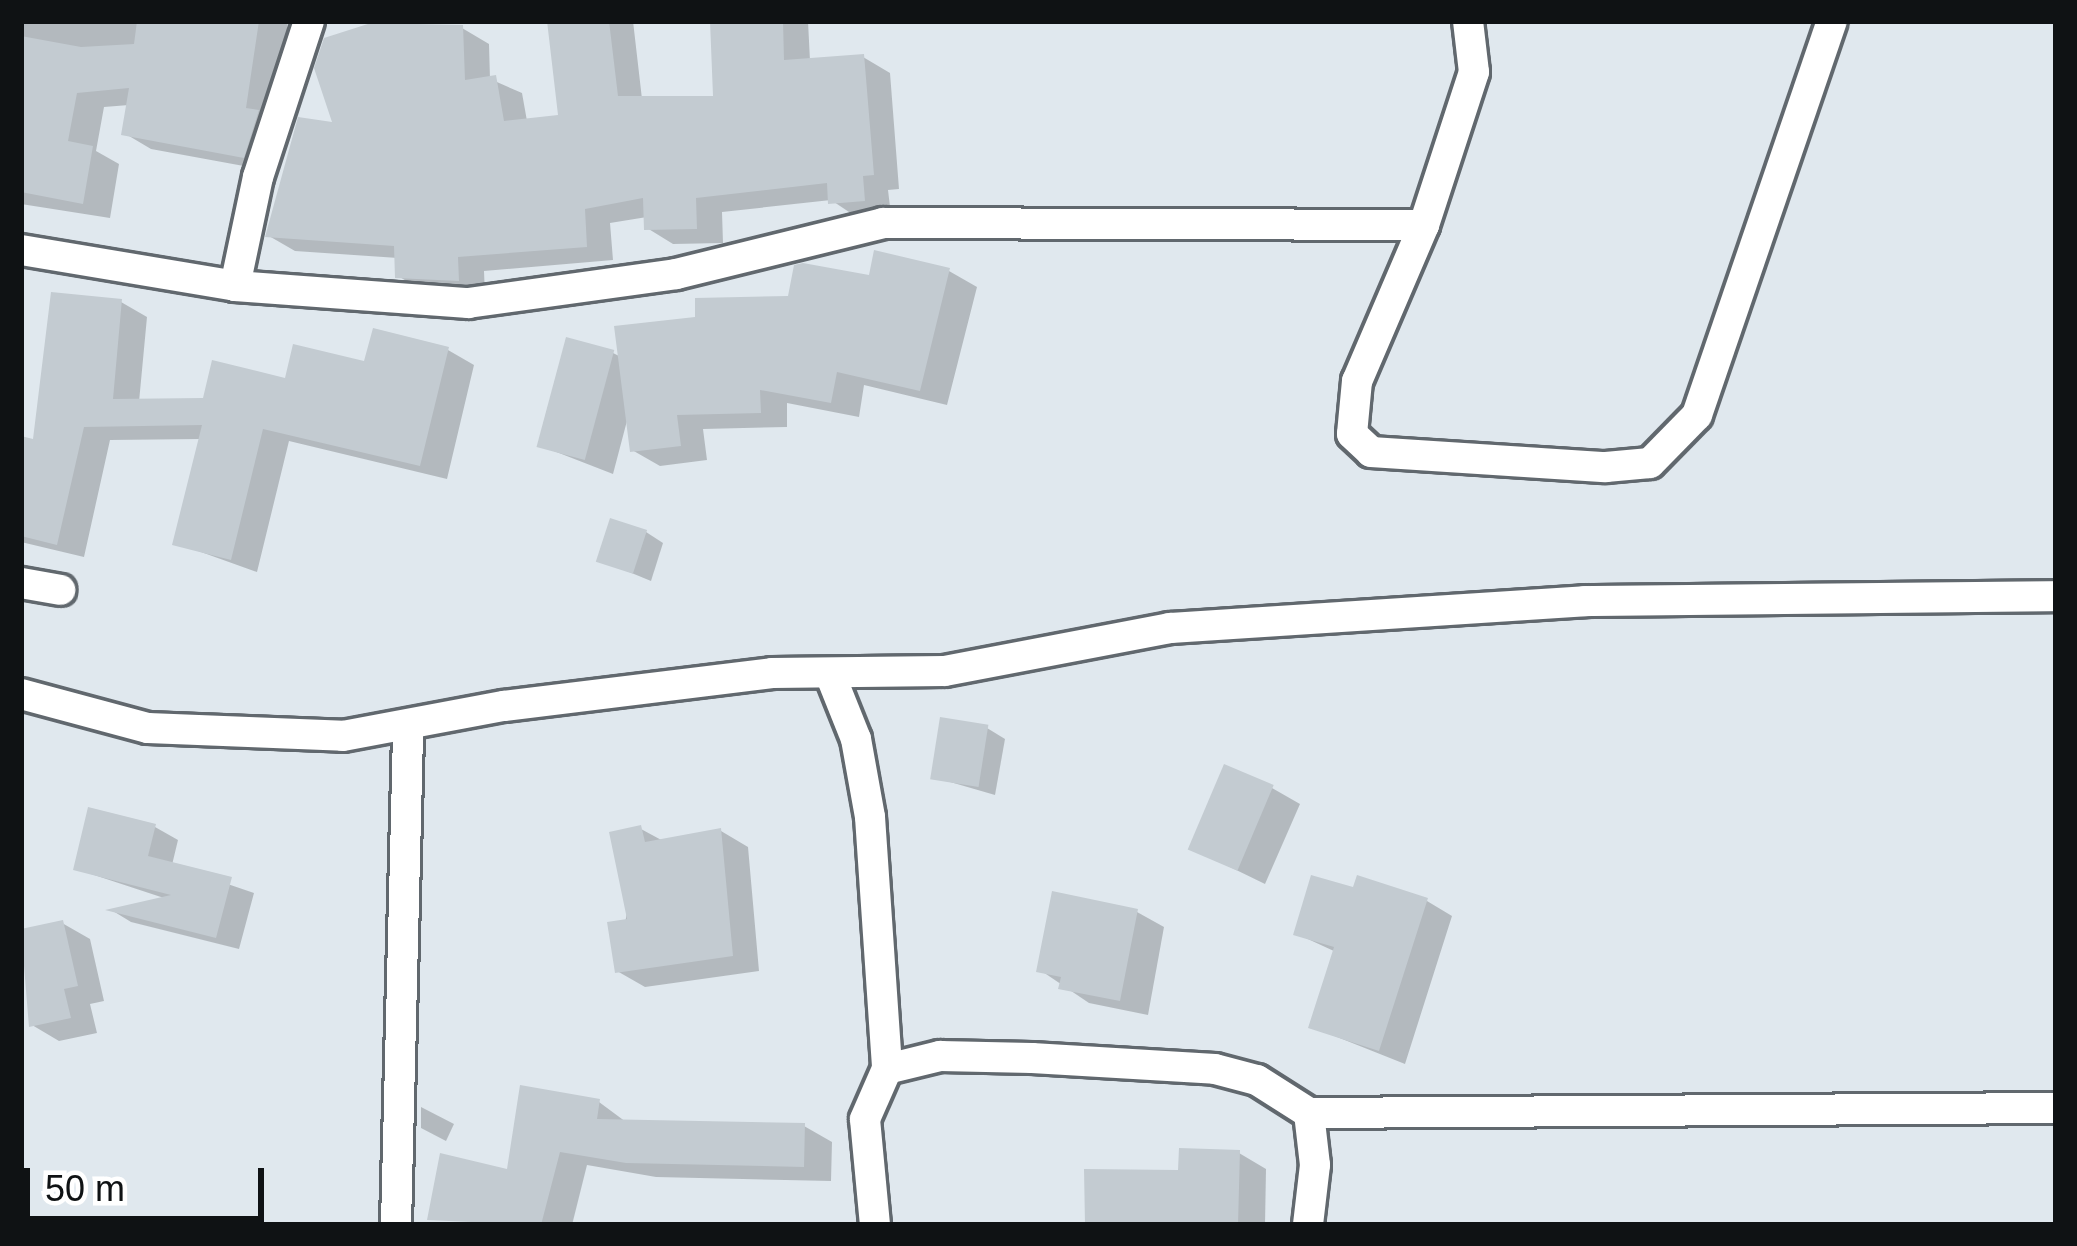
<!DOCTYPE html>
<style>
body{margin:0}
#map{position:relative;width:2077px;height:1246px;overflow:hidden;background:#e0e8ee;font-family:Helvetica,sans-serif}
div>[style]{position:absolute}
.shadow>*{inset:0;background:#0003}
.building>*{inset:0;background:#c3cbd1;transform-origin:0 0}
.roads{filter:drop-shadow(3px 0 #61686e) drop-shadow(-3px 0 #61686e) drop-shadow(0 3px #61686e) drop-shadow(0 -3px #61686e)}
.minor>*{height:30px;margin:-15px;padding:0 15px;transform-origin:15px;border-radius:15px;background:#fff}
span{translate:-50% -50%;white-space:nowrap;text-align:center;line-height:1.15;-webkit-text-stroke:12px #fff;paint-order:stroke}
.frame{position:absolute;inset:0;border:24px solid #0f1214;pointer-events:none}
.scale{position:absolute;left:24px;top:1168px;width:240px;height:54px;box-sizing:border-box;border:6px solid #0f1214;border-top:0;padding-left:15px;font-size:36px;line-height:42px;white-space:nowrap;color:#0f1214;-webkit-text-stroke:9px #fff;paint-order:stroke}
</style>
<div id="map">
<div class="shadow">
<div style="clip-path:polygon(21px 21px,288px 21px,271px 171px,151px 149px,124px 133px,129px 105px,104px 107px,96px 151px,119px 164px,110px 218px,21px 204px)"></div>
<div style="clip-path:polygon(550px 21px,633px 21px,642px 99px,716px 99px,713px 21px,808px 21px,810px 61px,863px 57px,890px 73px,899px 189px,888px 190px,891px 215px,858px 218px,831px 200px,722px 212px,723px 243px,673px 244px,647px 228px,647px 217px,610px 223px,613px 260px,484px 271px,485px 295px,425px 292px,398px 276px,398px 258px,295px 251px,269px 236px,336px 126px,462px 28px,489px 44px,490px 79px,522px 93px,527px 121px,561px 117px)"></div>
<div style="clip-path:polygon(877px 253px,949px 271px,977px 287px,947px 405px,864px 385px,859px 417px,787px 403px,787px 427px,703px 429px,707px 460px,660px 466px,632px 450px,628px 417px,613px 474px,541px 446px,613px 353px,621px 357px,698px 320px,871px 279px)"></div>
<div style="clip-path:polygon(121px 302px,147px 317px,139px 402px,205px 401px,367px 365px,375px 332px,448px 350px,474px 365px,447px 479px,289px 441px,257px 572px,176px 543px,201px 439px,110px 440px,84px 557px,21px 542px,21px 440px,36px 443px)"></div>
<div style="clip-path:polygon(646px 532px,663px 543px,651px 581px,600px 560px)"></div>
<div style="clip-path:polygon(987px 728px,1005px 739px,995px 795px,933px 777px)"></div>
<div style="clip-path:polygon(1272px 788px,1300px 804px,1265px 884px,1191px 848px)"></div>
<div style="clip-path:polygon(155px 827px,178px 840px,172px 865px,254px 893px,239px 949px,131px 922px,113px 911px,167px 899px,76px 869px)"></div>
<div style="clip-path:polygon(641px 829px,665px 842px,721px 831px,748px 847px,759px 971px,645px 987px,617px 971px)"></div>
<div style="clip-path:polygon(1355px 891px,1427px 901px,1452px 916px,1405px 1064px,1312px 1027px,1336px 952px,1297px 934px)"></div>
<div style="clip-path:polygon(1137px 912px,1164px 927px,1148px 1015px,1089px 1003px,1040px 970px)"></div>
<div style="clip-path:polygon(62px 923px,90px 939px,104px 1001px,90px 1004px,97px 1033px,59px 1041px,32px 1025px,21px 932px)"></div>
<div style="clip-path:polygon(599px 1102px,626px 1122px,804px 1126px,832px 1142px,831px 1181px,656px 1177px,587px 1165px,572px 1225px,430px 1219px,509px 1173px)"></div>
<div style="clip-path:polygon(421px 1107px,454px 1124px,446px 1141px,421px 1128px)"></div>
<div style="clip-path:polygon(1239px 1153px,1266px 1169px,1265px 1225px,1088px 1225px,1181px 1173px)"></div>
</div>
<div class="building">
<div style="clip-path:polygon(137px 21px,259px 21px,246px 108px,259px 110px,244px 158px,121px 135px,129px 88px,77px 93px,68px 141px,93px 146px,83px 204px,21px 192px,21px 36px,81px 47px,134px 44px)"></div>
<div style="clip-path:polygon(547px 21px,609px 21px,618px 96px,713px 96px,710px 21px,783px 21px,784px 60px,864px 54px,874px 175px,863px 176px,865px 201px,828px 204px,827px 183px,696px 198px,697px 229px,644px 230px,643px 198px,585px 209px,587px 247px,458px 257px,459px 281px,395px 278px,394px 246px,265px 237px,298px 117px,332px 122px,314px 68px,324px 38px,371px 23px,463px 25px,465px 80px,496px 75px,504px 121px,558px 115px)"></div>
<div style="clip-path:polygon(874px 250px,950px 268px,920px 391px,837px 372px,831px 403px,760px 390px,761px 413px,677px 415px,681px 446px,630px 452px,614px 326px,695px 317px,695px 298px,788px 296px,794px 265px,803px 263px,869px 275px)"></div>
<div style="clip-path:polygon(51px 292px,122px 299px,113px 399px,203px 398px,212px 360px,285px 378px,293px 344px,364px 361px,373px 328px,449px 347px,420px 466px,263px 429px,231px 560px,172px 545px,202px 425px,84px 427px,57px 545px,21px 536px,21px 436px,33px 439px)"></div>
<div style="left:566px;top:337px;width:50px;height:114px;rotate:15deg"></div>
<div style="left:610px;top:518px;width:39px;height:46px;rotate:18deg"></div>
<div style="left:940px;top:717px;width:49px;height:63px;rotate:9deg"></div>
<div style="left:1224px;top:764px;width:54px;height:93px;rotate:23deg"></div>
<div style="clip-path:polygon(88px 807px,156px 824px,148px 856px,232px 877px,216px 938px,105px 910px,171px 895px,73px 870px)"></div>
<div style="clip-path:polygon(641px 825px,645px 842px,721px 828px,733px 956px,615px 973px,607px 922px,627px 919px,609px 832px)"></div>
<div style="clip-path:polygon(1311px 875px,1353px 887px,1357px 875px,1428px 898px,1379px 1051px,1308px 1028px,1334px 947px,1293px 935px)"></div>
<div style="clip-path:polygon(1052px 891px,1138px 909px,1120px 1001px,1058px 989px,1061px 977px,1036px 972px)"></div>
<div style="clip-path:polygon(63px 920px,78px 986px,64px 989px,71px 1018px,29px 1027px,21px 929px)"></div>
<div style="clip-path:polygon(520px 1085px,600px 1099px,597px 1119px,805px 1123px,804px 1167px,626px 1163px,560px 1152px,541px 1225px,427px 1220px,440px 1153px,507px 1169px)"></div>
<div style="clip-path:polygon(1179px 1148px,1240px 1150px,1238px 1225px,1085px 1225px,1084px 1169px,1178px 1170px)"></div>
</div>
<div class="roads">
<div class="minor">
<div style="left:1468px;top:21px;width:51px;rotate:83.3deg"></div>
<div style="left:1474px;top:72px;width:161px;rotate:108.1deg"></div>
<div style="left:1424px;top:225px;width:170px;rotate:113.2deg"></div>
<div style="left:1357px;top:381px;width:53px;rotate:95.4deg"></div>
<div style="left:1352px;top:434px;width:26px;rotate:43deg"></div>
<div style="left:1371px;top:452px;width:235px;rotate:3.7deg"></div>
<div style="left:1606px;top:467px;width:44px;rotate:-5.2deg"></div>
<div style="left:1650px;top:463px;width:67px;rotate:-45.6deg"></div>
<div style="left:1697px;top:415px;width:416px;rotate:-71.1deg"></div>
<div style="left:21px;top:250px;width:217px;rotate:9.5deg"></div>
<div style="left:235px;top:286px;width:234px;rotate:4.2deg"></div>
<div style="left:468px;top:303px;width:210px;rotate:-7.9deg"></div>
<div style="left:676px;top:274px;width:213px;rotate:-13.8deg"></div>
<div style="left:883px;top:223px;width:541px;rotate:0.21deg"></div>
<div style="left:235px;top:286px;width:111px;rotate:-78.1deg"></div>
<div style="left:258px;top:177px;width:164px;rotate:-71.9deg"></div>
<div style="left:21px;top:583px;width:40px;rotate:10deg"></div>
<div style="left:830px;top:674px;width:70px;rotate:68.2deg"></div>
<div style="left:856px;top:739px;width:79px;rotate:79.8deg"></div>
<div style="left:870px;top:817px;width:253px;rotate:86.1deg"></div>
<div style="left:887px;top:1069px;width:55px;rotate:-13.8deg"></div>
<div style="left:940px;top:1056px;width:92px;rotate:1.2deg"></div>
<div style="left:1032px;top:1058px;width:183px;rotate:3.4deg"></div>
<div style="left:1215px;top:1069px;width:43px;rotate:14.7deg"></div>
<div style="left:1257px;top:1080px;width:62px;rotate:32.4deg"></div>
<div style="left:1309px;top:1113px;width:52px;rotate:83.4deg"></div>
<div style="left:1315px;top:1165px;width:60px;rotate:96.7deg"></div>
<div style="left:21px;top:694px;width:131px;rotate:15deg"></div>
<div style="left:148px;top:728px;width:195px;rotate:2.3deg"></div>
<div style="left:343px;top:736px;width:164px;rotate:-10.6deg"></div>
<div style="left:504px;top:706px;width:270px;rotate:-7deg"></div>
<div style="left:772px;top:673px;width:173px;rotate:-0.7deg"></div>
<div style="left:945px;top:671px;width:229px;rotate:-10.8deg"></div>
<div style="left:1170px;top:628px;width:416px;rotate:-3.7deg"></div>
<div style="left:1585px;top:601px;width:471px;rotate:-0.6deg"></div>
<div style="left:1309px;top:1113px;width:747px;rotate:-0.38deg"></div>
<div style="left:396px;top:1225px;width:496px;rotate:-88.6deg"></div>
<div style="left:875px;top:1225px;width:106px;rotate:-95.4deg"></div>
<div style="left:865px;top:1119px;width:55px;rotate:-66.3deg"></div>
</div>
</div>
<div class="frame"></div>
<div class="scale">50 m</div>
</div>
